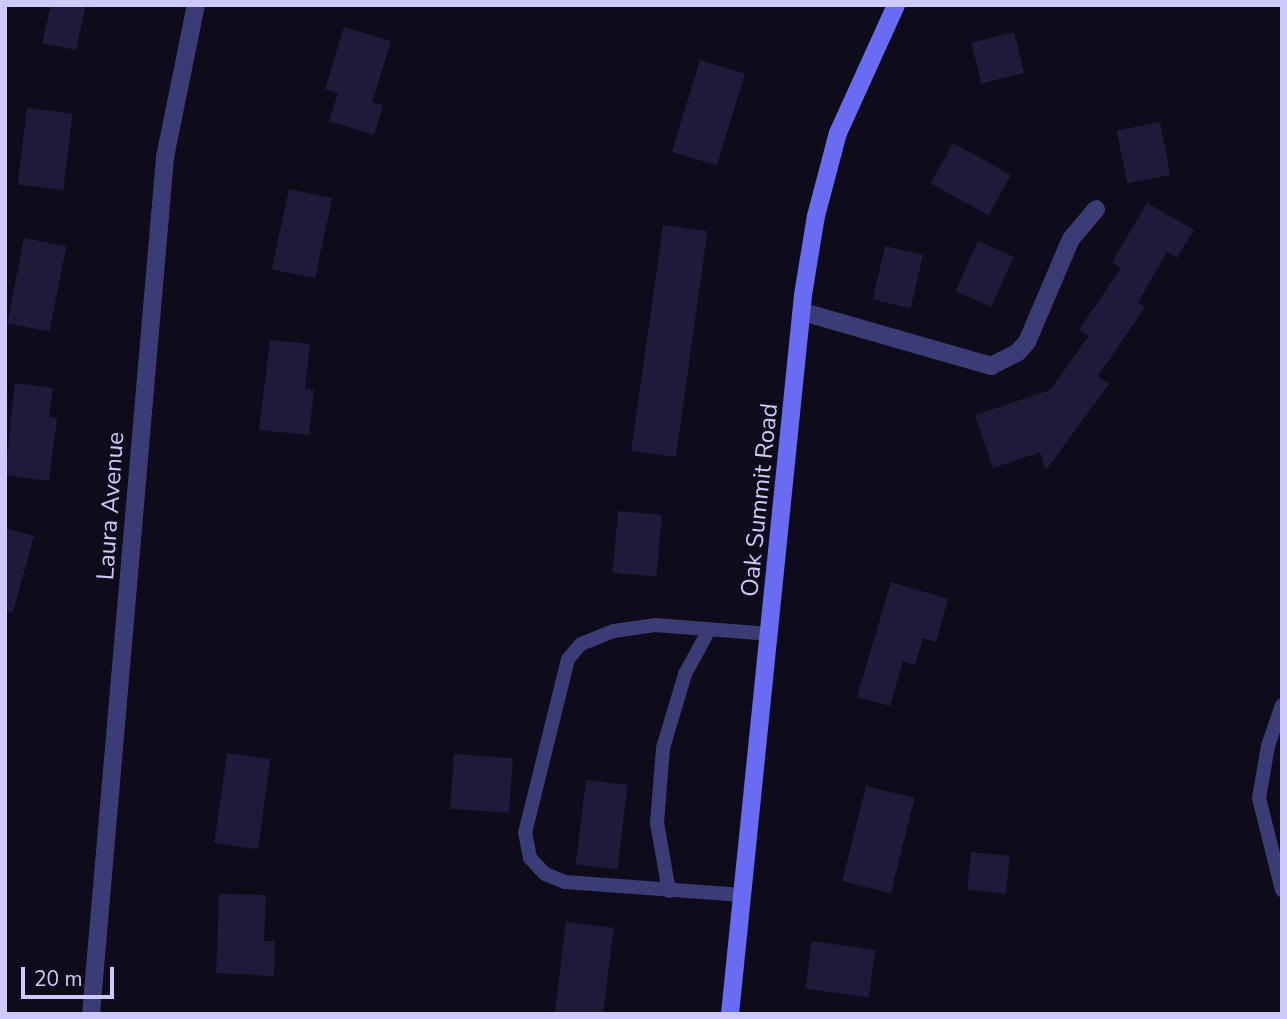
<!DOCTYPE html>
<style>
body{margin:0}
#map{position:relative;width:1287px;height:1019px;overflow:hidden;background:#0e0c1a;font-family:"Nunito Sans",sans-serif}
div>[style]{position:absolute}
.building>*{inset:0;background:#1f1a3a;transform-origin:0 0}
.lane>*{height:14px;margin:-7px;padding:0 7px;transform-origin:7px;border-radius:7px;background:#3b3b76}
.street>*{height:18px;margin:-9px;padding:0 9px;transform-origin:9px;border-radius:9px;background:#3b3b76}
.secondary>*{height:18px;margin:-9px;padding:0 9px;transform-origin:9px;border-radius:9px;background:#696cf2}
span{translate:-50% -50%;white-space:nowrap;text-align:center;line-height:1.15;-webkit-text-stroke:7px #0e0c1a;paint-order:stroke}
.street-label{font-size:24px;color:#cdcafb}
.frame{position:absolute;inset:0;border:7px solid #cdcafb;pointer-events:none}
.scale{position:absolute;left:21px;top:967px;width:93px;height:32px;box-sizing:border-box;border:4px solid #cdcafb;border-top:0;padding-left:9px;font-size:21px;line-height:24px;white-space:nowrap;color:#cdcafb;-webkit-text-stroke:5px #0e0c1a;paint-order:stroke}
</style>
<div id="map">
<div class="building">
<div style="clip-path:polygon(51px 5px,86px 5px,76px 50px,42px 43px)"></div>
<div style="clip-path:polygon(344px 27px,391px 41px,372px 102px,383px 105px,374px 135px,329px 121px,338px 93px,325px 89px)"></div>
<div style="left:1014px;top:32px;width:42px;height:44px;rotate:76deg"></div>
<div style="left:700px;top:60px;width:47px;height:96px;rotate:17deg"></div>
<div style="left:27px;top:108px;width:46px;height:77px;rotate:7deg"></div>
<div style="left:1160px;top:122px;width:54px;height:44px;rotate:79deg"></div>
<div style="left:953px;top:143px;width:66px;height:46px;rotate:29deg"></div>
<div style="left:289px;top:189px;width:44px;height:82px;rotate:12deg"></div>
<div style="clip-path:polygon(1147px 203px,1194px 230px,1177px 258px,1167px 252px,1138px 302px,1145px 307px,1098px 376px,1109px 384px,1046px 470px,1040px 452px,993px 468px,975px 415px,1050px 390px,1089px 336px,1079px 330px,1121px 268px,1112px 262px)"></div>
<div style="left:663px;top:225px;width:45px;height:228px;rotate:8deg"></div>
<div style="left:24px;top:238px;width:43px;height:87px;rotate:11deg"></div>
<div style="left:978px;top:241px;width:39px;height:55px;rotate:24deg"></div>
<div style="left:885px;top:246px;width:39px;height:55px;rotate:13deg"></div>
<div style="clip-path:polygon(270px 340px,310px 344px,305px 389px,314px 390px,309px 435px,259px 430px)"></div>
<div style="clip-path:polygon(15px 383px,53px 388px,49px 417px,57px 418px,49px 481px,5px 475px)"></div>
<div style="left:618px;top:511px;width:44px;height:62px;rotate:5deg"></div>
<div style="clip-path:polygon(5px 528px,34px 536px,13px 612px,5px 611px)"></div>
<div style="clip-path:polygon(891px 582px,948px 599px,936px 642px,923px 638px,915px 665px,903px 661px,890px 706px,857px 697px)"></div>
<div style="left:227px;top:753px;width:44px;height:91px;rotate:8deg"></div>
<div style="left:454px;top:754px;width:59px;height:55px;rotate:4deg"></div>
<div style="left:586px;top:780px;width:42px;height:85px;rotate:7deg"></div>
<div style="left:866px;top:786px;width:50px;height:98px;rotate:14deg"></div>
<div style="left:971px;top:852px;width:39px;height:38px;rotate:6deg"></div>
<div style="clip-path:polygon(219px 894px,266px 895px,264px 941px,275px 941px,274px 976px,216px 973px)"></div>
<div style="left:566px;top:922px;width:48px;height:93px;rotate:7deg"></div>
<div style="left:812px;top:941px;width:64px;height:48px;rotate:8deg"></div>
</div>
<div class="lane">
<div style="left:1282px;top:705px;width:43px;rotate:108.9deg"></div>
<div style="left:1268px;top:746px;width:53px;rotate:99.8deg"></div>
<div style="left:1259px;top:798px;width:95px;rotate:76deg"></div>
<div style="left:669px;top:891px;width:69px;rotate:-100deg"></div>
<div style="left:657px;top:823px;width:75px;rotate:-85.4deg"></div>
<div style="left:663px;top:748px;width:77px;rotate:-73.4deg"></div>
<div style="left:685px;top:674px;width:50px;rotate:-61.4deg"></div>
<div style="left:742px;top:895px;width:177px;rotate:-175.8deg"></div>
<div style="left:565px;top:882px;width:22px;rotate:-158deg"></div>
<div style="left:545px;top:874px;width:22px;rotate:-133deg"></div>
<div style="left:530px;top:858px;width:25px;rotate:-101deg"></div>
<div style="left:525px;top:833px;width:179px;rotate:-76.1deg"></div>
<div style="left:568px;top:659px;width:20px;rotate:-49deg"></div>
<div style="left:581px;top:644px;width:35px;rotate:-22deg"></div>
<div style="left:614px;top:631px;width:41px;rotate:-8.3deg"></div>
<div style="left:655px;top:625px;width:115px;rotate:4.5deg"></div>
</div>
<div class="street">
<div style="left:803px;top:312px;width:196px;rotate:16deg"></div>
<div style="left:991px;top:366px;width:29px;rotate:-27deg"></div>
<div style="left:1017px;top:353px;width:15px;rotate:-48deg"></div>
<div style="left:1027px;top:342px;width:112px;rotate:-66.9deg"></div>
<div style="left:1071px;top:239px;width:39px;rotate:-50deg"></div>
<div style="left:91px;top:1014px;width:860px;rotate:-85.06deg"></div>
<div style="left:165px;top:157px;width:155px;rotate:-78.5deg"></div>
</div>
<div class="secondary">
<div style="left:730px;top:1014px;width:723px;rotate:-84.2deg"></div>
<div style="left:803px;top:295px;width:80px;rotate:-80.7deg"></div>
<div style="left:816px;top:216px;width:86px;rotate:-75.2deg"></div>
<div style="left:838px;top:133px;width:141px;rotate:-65.6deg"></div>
</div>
<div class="street-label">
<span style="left:760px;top:500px;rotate:-84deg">Oak Summit Road</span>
<span style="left:111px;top:506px;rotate:-86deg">Laura Avenue</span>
</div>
<div class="frame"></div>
<div class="scale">20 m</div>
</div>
